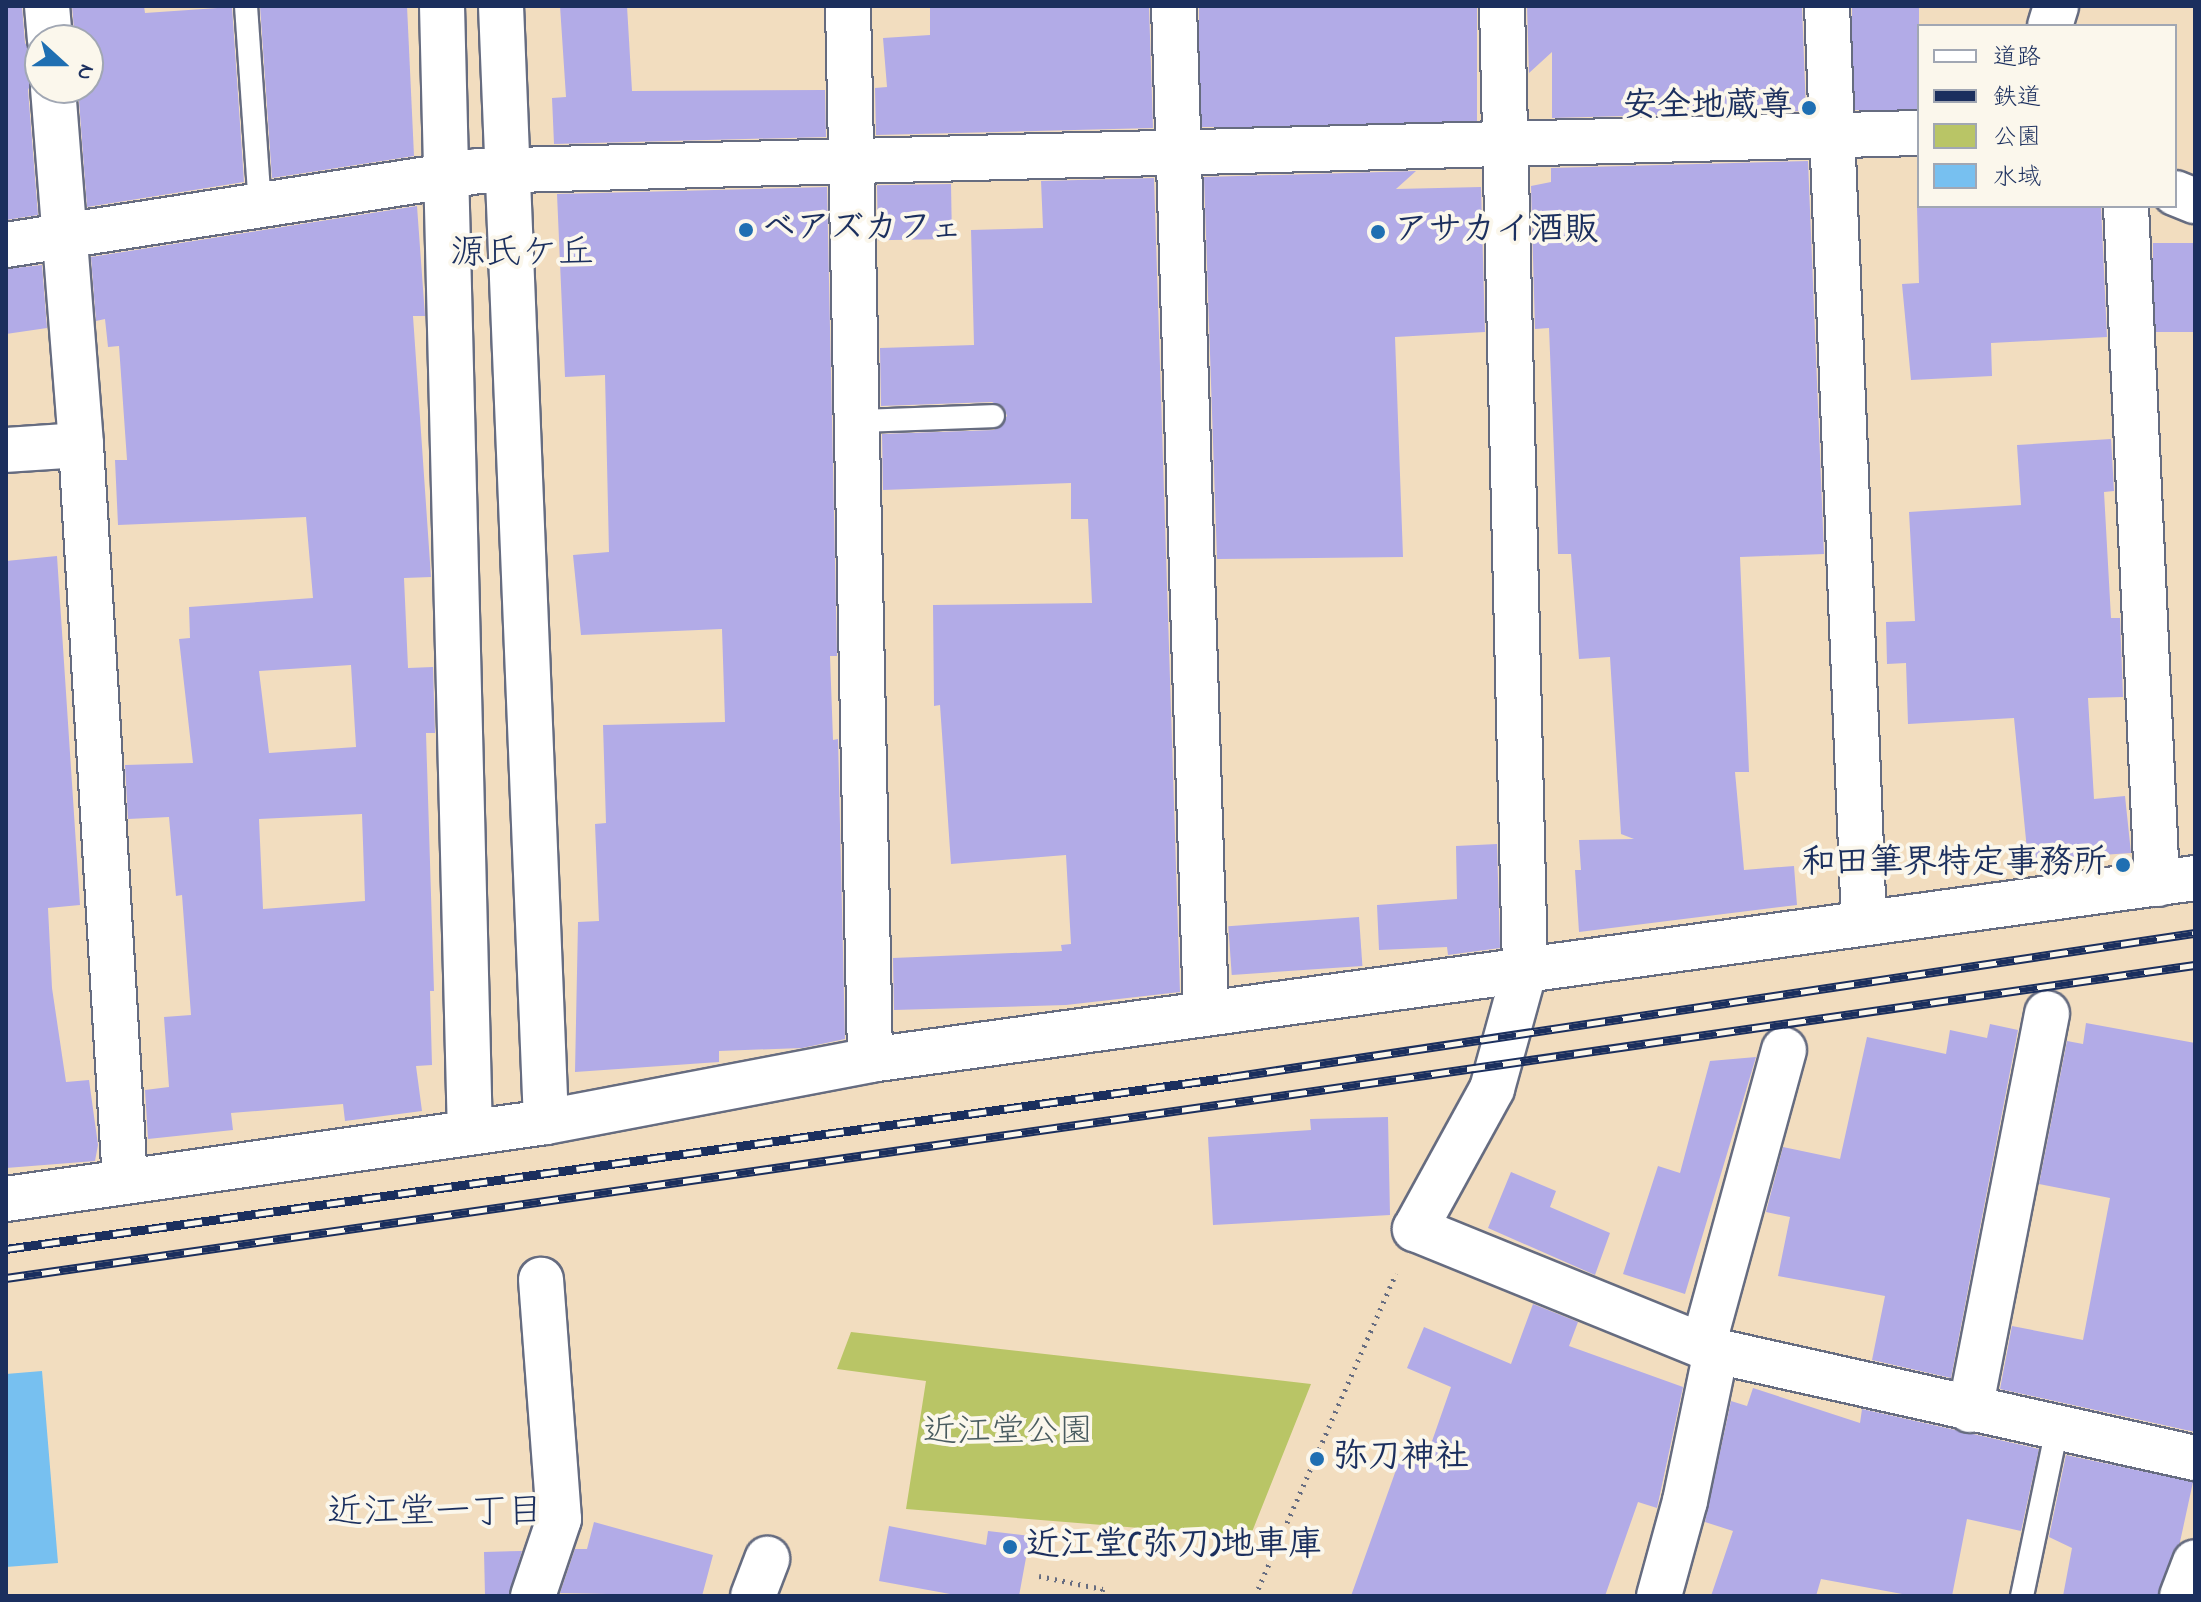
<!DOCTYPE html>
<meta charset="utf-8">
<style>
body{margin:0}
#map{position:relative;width:2201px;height:1602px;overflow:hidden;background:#f2ddbf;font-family:"Indie Flower","Klee One",sans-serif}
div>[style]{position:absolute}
.green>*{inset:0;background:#b9c566}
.water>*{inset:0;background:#77c0f0}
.building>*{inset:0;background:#b2abe7;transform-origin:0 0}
.path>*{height:5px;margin-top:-2.5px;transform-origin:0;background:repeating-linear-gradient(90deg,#666c80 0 2px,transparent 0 8px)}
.roads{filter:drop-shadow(2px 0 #666c80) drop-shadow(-2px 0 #666c80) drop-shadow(0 2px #666c80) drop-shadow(0 -2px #666c80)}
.lane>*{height:22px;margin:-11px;padding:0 11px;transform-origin:11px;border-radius:11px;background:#fff}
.street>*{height:44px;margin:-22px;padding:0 22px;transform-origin:22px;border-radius:22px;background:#fff}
.secondary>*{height:44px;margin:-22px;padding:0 22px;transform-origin:22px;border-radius:22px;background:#fff}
.rail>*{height:9px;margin-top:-4.5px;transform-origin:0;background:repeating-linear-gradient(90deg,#fbf7ec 0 18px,#1b2f5e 0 36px);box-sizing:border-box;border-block:2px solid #1b2f5e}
.dots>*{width:22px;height:22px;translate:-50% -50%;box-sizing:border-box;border:4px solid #fbf7ec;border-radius:50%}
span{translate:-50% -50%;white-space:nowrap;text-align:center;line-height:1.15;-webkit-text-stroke:8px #fbf7ec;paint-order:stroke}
.poi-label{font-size:34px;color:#1b2f5e;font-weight:700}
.right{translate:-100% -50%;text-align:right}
.left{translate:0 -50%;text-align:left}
.park-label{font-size:34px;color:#4a5c60}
.neighbourhood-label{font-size:36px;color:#1b2f5e}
.frame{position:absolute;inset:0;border:8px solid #1b2f5e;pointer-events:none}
.legend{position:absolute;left:1917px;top:24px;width:260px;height:184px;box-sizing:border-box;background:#fbf7ec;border:2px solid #a1a7b3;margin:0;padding:10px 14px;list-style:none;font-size:24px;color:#1b2f5e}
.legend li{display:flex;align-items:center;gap:16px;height:40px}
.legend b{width:40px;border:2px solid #a1a7b3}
.north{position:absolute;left:24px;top:24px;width:80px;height:80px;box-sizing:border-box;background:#fbf7ec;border:2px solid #a1a7b3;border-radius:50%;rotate:111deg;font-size:22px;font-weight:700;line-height:32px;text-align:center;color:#1b2f5e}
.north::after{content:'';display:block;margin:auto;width:28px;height:36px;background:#1f6fb2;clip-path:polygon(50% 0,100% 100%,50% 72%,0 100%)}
</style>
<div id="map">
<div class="green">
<div style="clip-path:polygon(851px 1332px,1311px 1384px,1250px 1537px,906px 1509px,926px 1381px,837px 1369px)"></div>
</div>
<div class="water">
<div style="clip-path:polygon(42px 1371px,58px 1563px,6px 1567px,6px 1374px)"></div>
</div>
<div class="building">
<div style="clip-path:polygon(6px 6px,22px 6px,25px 43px,40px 63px,28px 90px,38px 215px,6px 220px)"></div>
<div style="clip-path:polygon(72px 6px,144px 6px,145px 13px,232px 7px,244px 182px,87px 207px,78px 88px,88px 88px,88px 40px,75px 40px)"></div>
<div style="clip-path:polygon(260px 6px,407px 6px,414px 156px,272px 178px)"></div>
<div style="clip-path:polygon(560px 6px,627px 6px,632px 91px,825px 90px,826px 137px,554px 144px,552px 98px,566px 97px)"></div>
<div style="clip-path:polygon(930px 6px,1149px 6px,1153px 128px,876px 135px,875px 88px,887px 87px,883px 38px,930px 35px)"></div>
<div style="left:1199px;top:6px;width:278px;height:121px"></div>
<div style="clip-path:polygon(1527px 6px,1802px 6px,1806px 111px,1552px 118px,1552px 52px,1529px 73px)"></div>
<div style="left:1852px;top:6px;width:67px;height:104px"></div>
<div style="clip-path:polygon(1808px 161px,1824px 554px,1740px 557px,1749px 772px,1735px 772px,1744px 870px,1794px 866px,1797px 905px,1579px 932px,1575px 870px,1581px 870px,1579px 840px,1634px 839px,1621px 834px,1610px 657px,1579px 659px,1571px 554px,1558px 554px,1549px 328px,1535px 329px,1531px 186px,1551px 182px,1551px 168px)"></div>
<div style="clip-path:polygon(1416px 171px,1396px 189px,1481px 187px,1485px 332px,1395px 337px,1403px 557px,1217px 559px,1204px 177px)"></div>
<div style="clip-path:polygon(1154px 178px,1180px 992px,1066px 1005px,894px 1010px,893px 958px,1062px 951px,1061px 945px,1071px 944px,1066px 855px,951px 864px,940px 705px,934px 706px,933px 605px,1092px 603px,1088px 519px,1071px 519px,1071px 483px,883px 490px,882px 434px,994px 430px,1007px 416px,1004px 408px,992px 402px,881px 406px,880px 348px,974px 345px,971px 230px,1043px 228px,1041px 181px)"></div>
<div style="left:951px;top:184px;width:55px;height:74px;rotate:89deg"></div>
<div style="clip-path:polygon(827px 187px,837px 656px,830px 656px,833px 740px,838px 739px,845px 1039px,802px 1048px,719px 1051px,719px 1062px,575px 1072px,578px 922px,599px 921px,595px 824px,606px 823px,603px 725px,725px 722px,722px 629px,581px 635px,573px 555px,609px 552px,605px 375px,565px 377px,557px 194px)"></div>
<div style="clip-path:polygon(evenodd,417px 206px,425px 316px,413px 316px,431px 577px,404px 578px,408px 668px,433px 667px,435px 733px,426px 733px,434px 991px,430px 991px,432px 1065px,416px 1066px,422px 1111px,345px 1121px,343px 1104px,231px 1113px,233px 1130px,148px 1139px,145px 1090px,169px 1087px,164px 1017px,191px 1015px,182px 895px,176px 896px,169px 817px,128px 819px,125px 765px,193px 763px,179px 639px,190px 638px,189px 607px,313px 598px,306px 517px,118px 525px,115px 460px,127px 460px,119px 346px,108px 347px,105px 319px,96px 321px,91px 257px,417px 206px,351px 665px,356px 747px,269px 753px,259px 671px,351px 665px,417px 206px,362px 814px,365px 901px,263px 909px,259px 819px,362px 814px)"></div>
<div style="clip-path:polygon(2101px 206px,2107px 337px,1991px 343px,1992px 376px,1911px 380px,1902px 284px,1919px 283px,1917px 207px)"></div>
<div style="left:2195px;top:243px;width:89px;height:42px;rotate:90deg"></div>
<div style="clip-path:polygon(42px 265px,47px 328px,6px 334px,6px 269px)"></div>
<div style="clip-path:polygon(2111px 439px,2114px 491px,2104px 492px,2111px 618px,2120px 618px,2123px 697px,2088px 698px,2094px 799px,2125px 796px,2131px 853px,2028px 860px,2014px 718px,1908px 724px,1906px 663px,1887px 664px,1886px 622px,1915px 621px,1909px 512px,2021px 505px,2017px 445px)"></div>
<div style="clip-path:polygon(57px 556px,80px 905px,48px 908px,52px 988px,66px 1082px,89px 1080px,98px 1145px,95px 1161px,6px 1168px,6px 561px)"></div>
<div style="clip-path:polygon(1497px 844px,1500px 948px,1448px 955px,1447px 947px,1379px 950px,1377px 905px,1457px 899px,1456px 846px)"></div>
<div style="left:1359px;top:917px;width:49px;height:131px;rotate:86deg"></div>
<div style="clip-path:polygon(2086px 1023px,2195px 1043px,2195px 1432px,2000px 1389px,2012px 1326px,2083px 1340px,2110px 1198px,2039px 1184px,2067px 1041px,2083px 1044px)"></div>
<div style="clip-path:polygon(1990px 1024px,2018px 1030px,1951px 1378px,1872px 1360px,1885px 1296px,1778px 1276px,1790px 1217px,1766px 1212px,1783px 1147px,1840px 1159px,1867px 1037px,1946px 1054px,1950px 1030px,1987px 1038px)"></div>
<div style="clip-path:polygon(1756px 1057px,1685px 1294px,1623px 1274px,1658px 1166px,1680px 1173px,1710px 1061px)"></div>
<div style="clip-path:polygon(1388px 1117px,1390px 1215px,1213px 1225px,1208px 1137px,1311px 1130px,1310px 1119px)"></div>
<div style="clip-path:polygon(1511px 1172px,1556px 1191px,1550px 1207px,1610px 1233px,1595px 1275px,1488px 1228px)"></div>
<div style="clip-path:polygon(1533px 1304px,1578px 1322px,1569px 1346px,1683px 1387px,1657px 1508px,1638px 1502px,1605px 1596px,1351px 1596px,1401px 1456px,1424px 1464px,1451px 1387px,1407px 1368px,1424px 1327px,1511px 1364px)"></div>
<div style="clip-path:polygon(1753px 1388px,1860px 1423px,1862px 1409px,2039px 1449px,2021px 1531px,1967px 1519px,1952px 1596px,1913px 1596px,1821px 1579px,1816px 1596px,1711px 1596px,1733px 1531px,1705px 1522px,1731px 1401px,1747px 1406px)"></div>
<div style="clip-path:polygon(2066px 1455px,2193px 1482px,2180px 1542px,2158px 1596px,2063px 1596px,2072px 1548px,2049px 1537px)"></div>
<div style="clip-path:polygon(594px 1522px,713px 1555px,702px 1596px,560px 1593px,575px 1549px,587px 1549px)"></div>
<div style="clip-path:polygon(889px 1526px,986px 1545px,988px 1531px,1030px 1536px,1019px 1596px,961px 1596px,879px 1581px)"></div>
<div style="clip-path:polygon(522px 1551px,509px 1594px,485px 1595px,484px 1552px)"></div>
</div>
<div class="path">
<div style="left:1039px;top:1576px;width:65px;rotate:11.5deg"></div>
<div style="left:1103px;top:1589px;width:8px;rotate:113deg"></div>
<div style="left:1255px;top:1596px;width:352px;rotate:-66.4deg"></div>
</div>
<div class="roads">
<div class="lane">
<div style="left:246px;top:6px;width:199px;rotate:86deg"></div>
<div style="left:858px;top:421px;width:135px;rotate:-2.1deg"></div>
<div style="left:2022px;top:1596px;width:171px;rotate:-78.2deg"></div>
</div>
<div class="street">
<div style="left:47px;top:6px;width:34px;rotate:85deg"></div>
<div style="left:442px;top:6px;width:1127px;rotate:88.58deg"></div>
<div style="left:501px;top:6px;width:1117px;rotate:87.69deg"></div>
<div style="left:848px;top:6px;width:1054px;rotate:88.8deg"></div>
<div style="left:1174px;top:6px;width:1008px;rotate:88.18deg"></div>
<div style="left:1502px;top:6px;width:963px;rotate:88.63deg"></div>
<div style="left:1525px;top:969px;width:124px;rotate:105.4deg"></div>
<div style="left:1492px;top:1089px;width:160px;rotate:118.8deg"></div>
<div style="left:1415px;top:1229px;width:325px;rotate:22.1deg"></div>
<div style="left:1716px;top:1351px;width:491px;rotate:12.6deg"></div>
<div style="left:1827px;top:6px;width:918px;rotate:87.69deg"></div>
<div style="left:2050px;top:26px;width:21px;rotate:-73deg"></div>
<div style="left:53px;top:88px;width:358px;rotate:85.5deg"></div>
<div style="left:81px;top:445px;width:738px;rotate:86.58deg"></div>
<div style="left:2175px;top:193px;width:22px;rotate:22deg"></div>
<div style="left:2126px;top:206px;width:679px;rotate:87.38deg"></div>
<div style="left:6px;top:450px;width:75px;rotate:-3.8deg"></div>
<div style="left:6px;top:1199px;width:545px;rotate:-8.12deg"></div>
<div style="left:546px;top:1122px;width:330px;rotate:-10.8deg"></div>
<div style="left:870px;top:1060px;width:1337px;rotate:-7.82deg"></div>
<div style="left:1703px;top:1346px;width:307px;rotate:-74.7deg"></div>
<div style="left:1970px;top:1410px;width:404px;rotate:-79deg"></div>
<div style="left:533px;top:1596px;width:81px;rotate:-71.3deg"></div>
<div style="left:559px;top:1519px;width:240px;rotate:-94.3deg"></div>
<div style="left:753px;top:1596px;width:40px;rotate:-69deg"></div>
<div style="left:1659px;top:1596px;width:98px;rotate:-74.7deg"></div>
<div style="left:1685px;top:1501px;width:153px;rotate:-78.3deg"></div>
<div style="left:2182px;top:1596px;width:36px;rotate:-69deg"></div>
</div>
<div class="secondary">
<div style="left:6px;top:245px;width:477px;rotate:-8.9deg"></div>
<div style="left:477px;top:171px;width:1443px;rotate:-1.51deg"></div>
</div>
</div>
<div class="rail">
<div style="left:6px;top:1249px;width:1237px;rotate:-7.99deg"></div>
<div style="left:1231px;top:1077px;width:975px;rotate:-8.5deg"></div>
<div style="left:6px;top:1278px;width:2211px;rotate:-8.14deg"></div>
</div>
<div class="dots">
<div style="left:1809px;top:108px;background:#1f6fb2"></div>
<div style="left:746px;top:230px;background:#1f6fb2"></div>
<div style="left:1378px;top:232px;background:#1f6fb2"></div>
<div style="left:2123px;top:865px;background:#1f6fb2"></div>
<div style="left:1317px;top:1459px;background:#1f6fb2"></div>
<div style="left:1010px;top:1547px;background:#1f6fb2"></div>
</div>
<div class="poi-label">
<span class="right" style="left:1793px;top:108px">安全地蔵尊</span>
<span class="left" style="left:762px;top:230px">ベアズカフェ</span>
<span class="left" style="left:1394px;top:232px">アサカイ酒販</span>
<span class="right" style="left:2107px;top:865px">和田筆界特定事務所</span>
<span class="left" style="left:1333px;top:1459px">弥刀神社</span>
<span class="left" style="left:1026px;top:1547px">近江堂(弥刀)地車庫</span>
</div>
<div class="park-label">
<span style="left:1008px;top:1434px">近江堂公園</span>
</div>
<div class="neighbourhood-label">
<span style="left:522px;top:255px">源氏ケ丘</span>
<span style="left:435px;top:1514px">近江堂一丁目</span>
</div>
<div class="frame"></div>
<ul class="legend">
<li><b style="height:10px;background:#fff"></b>道路</li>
<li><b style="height:10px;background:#1b2f5e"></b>鉄道</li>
<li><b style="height:22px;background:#b9c566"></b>公園</li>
<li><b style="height:22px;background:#77c0f0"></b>水域</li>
</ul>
<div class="north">N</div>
</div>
